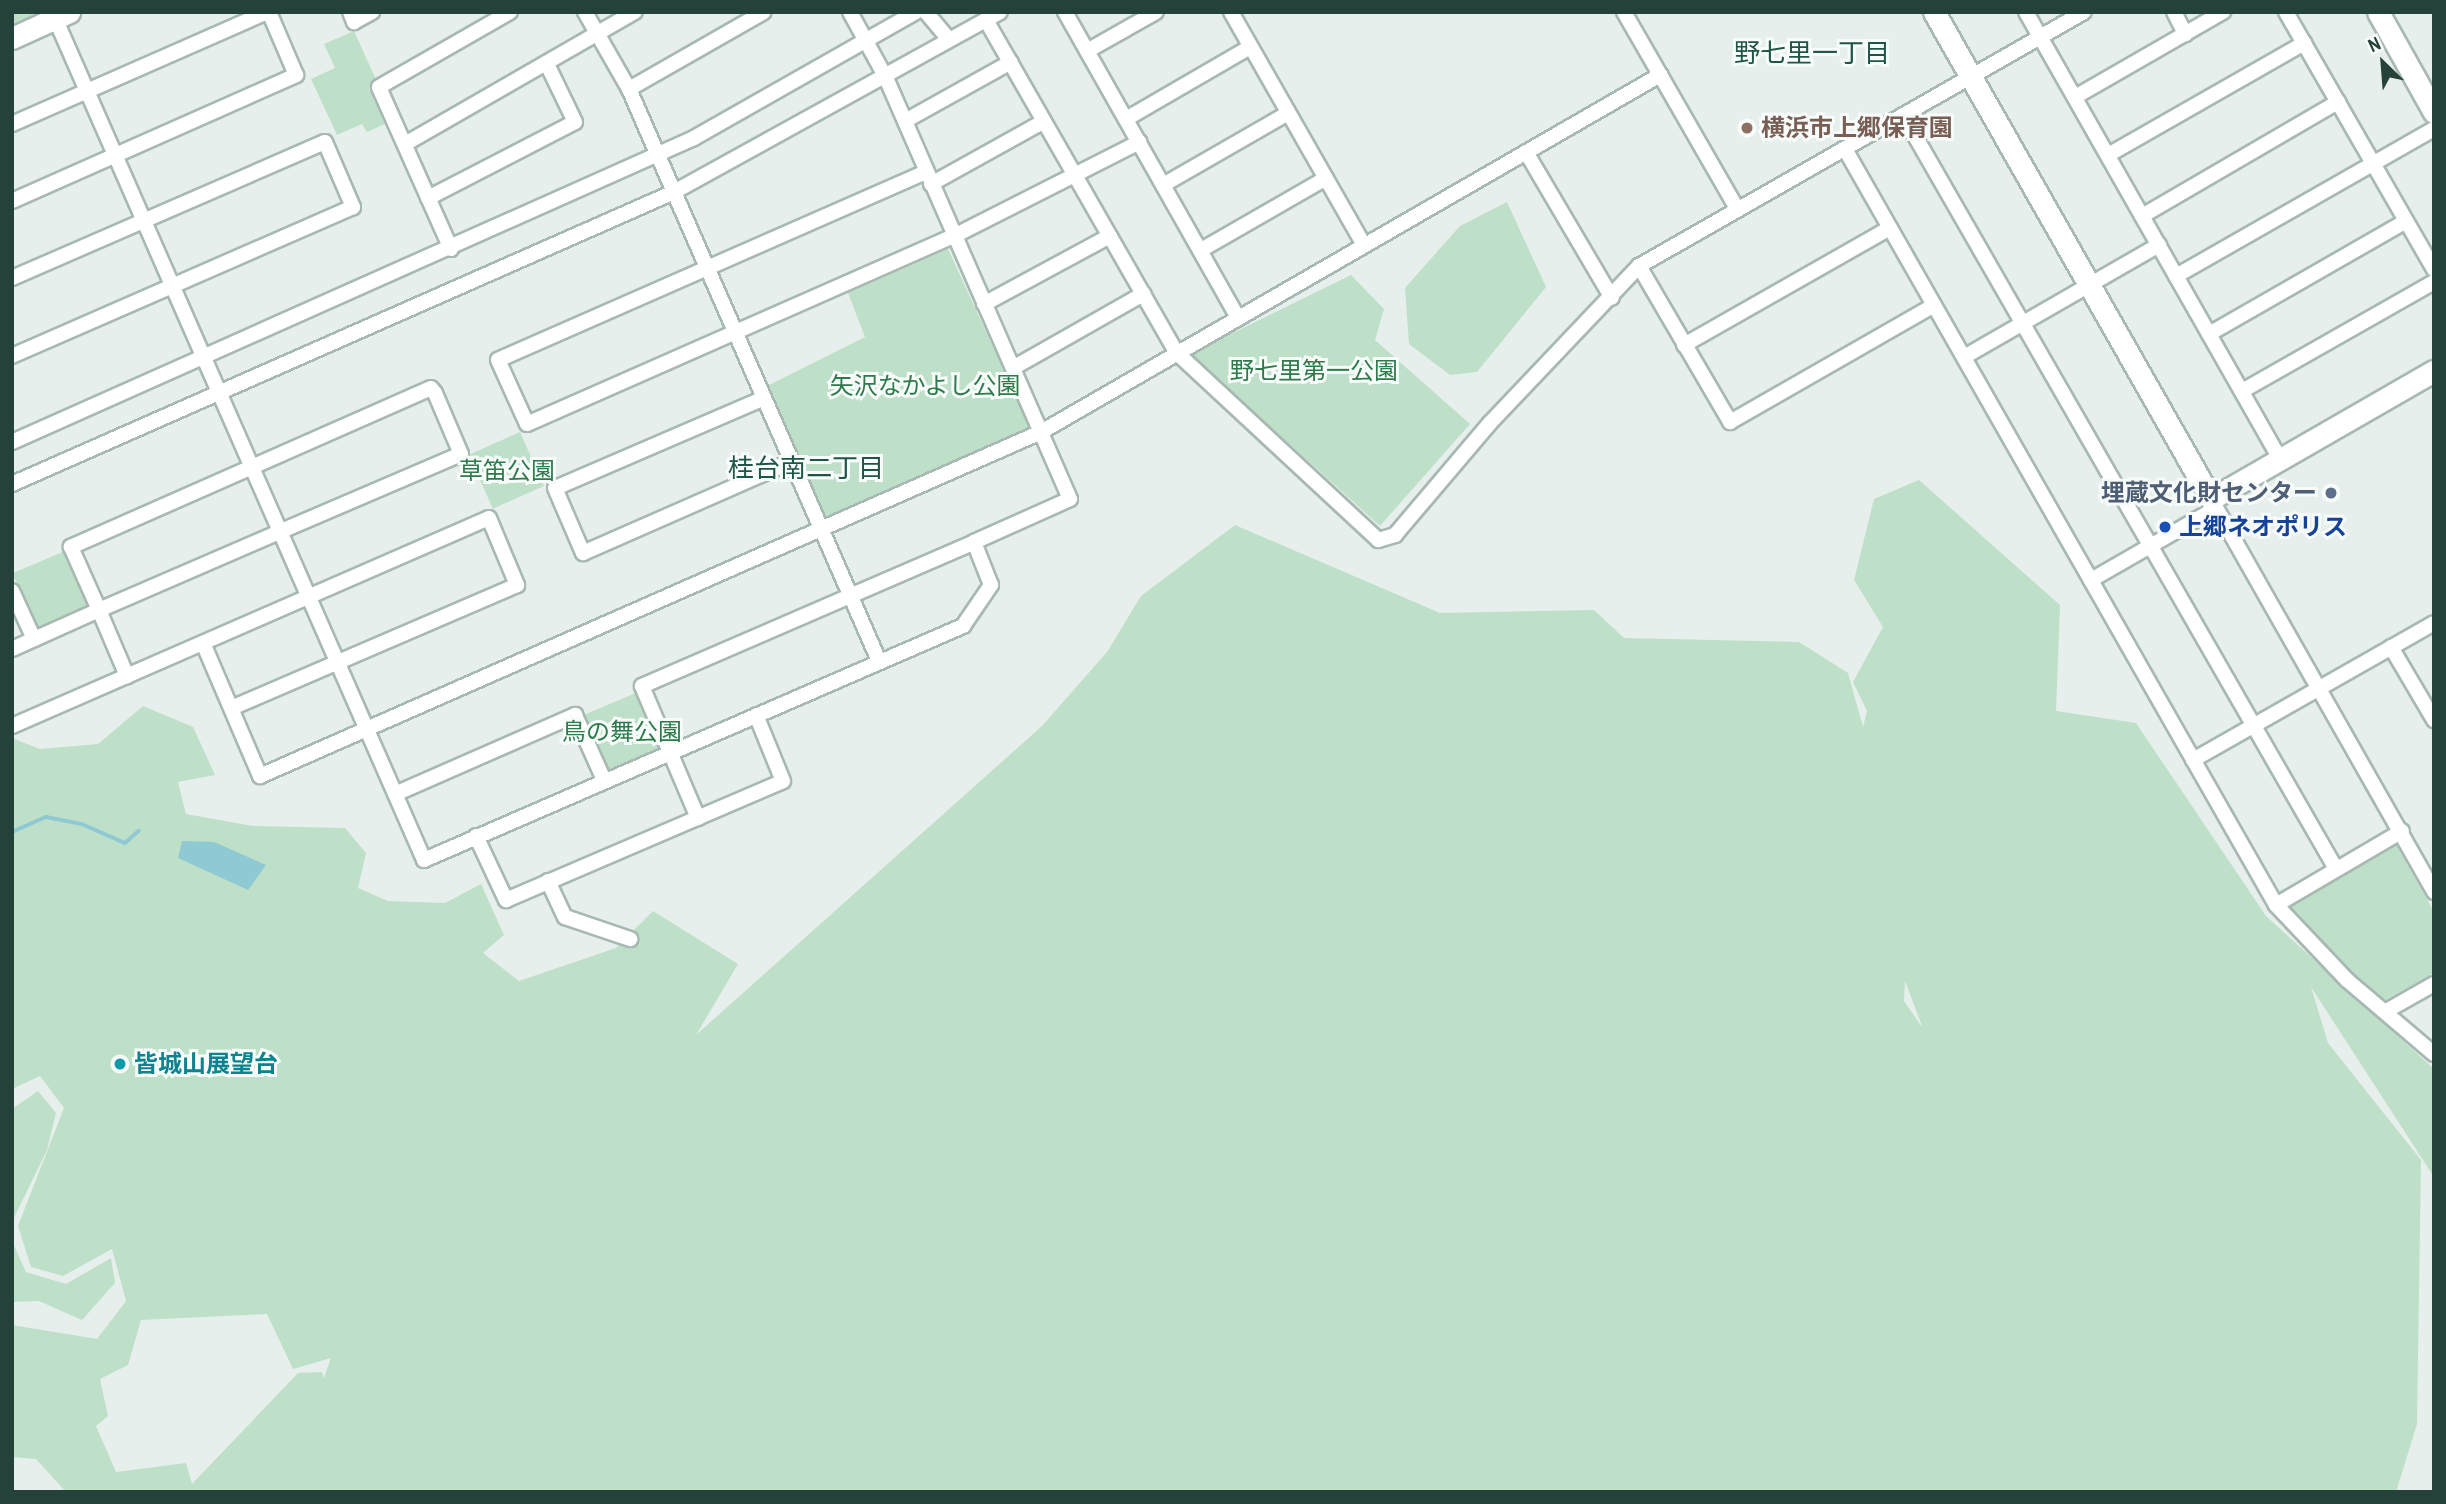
<!DOCTYPE html>
<meta charset="utf-8">
<style>
body{margin:0}
#map{position:relative;width:2446px;height:1504px;overflow:hidden;background:#e6efeb;font-family:"Archivo Narrow","Noto Sans JP",sans-serif}
div>[style]{position:absolute}
.green>*{inset:0;background:#bfe0c8;transform-origin:0 0}
.water>*{inset:0;background:#8ec9d4}
.stream>*{height:3.5px;margin:-1.75px;padding:0 1.75px;transform-origin:1.75px;border-radius:1.75px;background:#8ec9d4}
.roads{filter:drop-shadow(2px 0 #a8b8b2) drop-shadow(-2px 0 #a8b8b2) drop-shadow(0 2px #a8b8b2) drop-shadow(0 -2px #a8b8b2)}
.street>*{height:14px;margin:-7px;padding:0 7px;transform-origin:7px;border-radius:7px;background:#fff}
.secondary>*{height:21px;margin:-10.5px;padding:0 10.5px;transform-origin:10.5px;border-radius:10.5px;background:#fff}
.dots>*{width:19px;height:19px;translate:-50% -50%;box-sizing:border-box;border:4px solid #f7fbf9;border-radius:50%}
span{translate:-50% -50%;white-space:nowrap;text-align:center;line-height:1.15;-webkit-text-stroke:6px #f7fbf9;paint-order:stroke}
.education-label{font-size:24px;color:#785e54;font-weight:700}
.left{translate:0 -50%;text-align:left}
.park-label{font-size:24px;color:#2d7a4b}
.service-label{font-size:24px;color:#4e5e75;font-weight:700}
.right{translate:-100% -50%;text-align:right}
.transit-label{font-size:24px;color:#164399;font-weight:700}
.culture-label{font-size:24px;color:#0d838f;font-weight:700}
.neighbourhood-label{font-size:26px;color:#1f5548}
.frame{position:absolute;inset:0;border:14px solid #24423a;pointer-events:none}
.north{position:absolute;left:2348px;top:28px;width:70px;height:70px;-webkit-text-stroke:5px #f7fbf9;paint-order:stroke;rotate:335deg;font-size:19px;font-weight:700;line-height:28px;text-align:center;color:#24423a}
.north::after{content:'';display:block;margin:auto;width:24px;height:32px;background:#24423a;clip-path:polygon(50% 0,100% 100%,50% 72%,0 100%)}
</style>
<div id="map">
<div class="green">
<div style="clip-path:polygon(12px 12px,40px 12px,41px 14px,12px 26px)"></div>
<div style="clip-path:polygon(354px 31px,378px 84px,369px 89px,385px 124px,367px 132px,362px 124px,337px 135px,311px 79px,335px 68px,324px 44px)"></div>
<div style="clip-path:polygon(1507px 202px,1546px 287px,1477px 372px,1450px 375px,1409px 344px,1405px 288px,1460px 226px)"></div>
<div style="clip-path:polygon(948px 249px,1030px 427px,826px 518px,769px 385px,865px 337px,848px 293px)"></div>
<div style="clip-path:polygon(1351px 275px,1384px 309px,1375px 340px,1470px 424px,1380px 526px,1190px 354px)"></div>
<div style="left:520px;top:432px;width:59px;height:56px;rotate:66deg"></div>
<div style="clip-path:polygon(evenodd,1919px 480px,2060px 605px,2056px 711px,2136px 723px,2266px 916px,2434px 1069px,2434px 1177px,2311px 987px,2328px 1043px,2421px 1160px,2417px 1424px,2396px 1492px,66px 1492px,36px 1459px,12px 1457px,12px 1325px,97px 1339px,126px 1301px,112px 1249px,63px 1276px,31px 1267px,18px 1226px,64px 1108px,40px 1076px,12px 1089px,12px 738px,40px 749px,98px 744px,143px 706px,193px 727px,215px 775px,178px 782px,186px 814px,253px 826px,345px 828px,366px 853px,358px 888px,388px 901px,445px 903px,481px 884px,504px 935px,483px 953px,519px 981px,616px 948px,653px 911px,738px 964px,696px 1035px,1042px 726px,1107px 652px,1141px 596px,1235px 525px,1440px 613px,1594px 610px,1624px 638px,1799px 642px,1848px 673px,1863px 727px,1867px 711px,1853px 682px,1883px 627px,1854px 580px,1874px 499px,1919px 480px,1905px 981px,1922px 1026px,1922px 1027px,1904px 1001px,1905px 981px,1919px 480px,267px 1314px,293px 1369px,331px 1358px,324px 1378px,322px 1372px,298px 1373px,192px 1484px,186px 1463px,116px 1472px,96px 1426px,108px 1416px,100px 1379px,128px 1365px,141px 1320px,267px 1314px)"></div>
<div style="left:65px;top:551px;width:62px;height:57px;rotate:67deg"></div>
<div style="left:638px;top:692px;width:62px;height:61px;rotate:67deg"></div>
<div style="clip-path:polygon(2395px 842px,2434px 912px,2434px 973px,2384px 1001px,2280px 906px)"></div>
<div style="clip-path:polygon(38px 1091px,56px 1113px,47px 1150px,12px 1222px,12px 1109px)"></div>
<div style="clip-path:polygon(12px 1241px,26px 1272px,66px 1284px,111px 1258px,115px 1283px,82px 1320px,39px 1301px,12px 1302px)"></div>
</div>
<div class="water">
<div style="clip-path:polygon(182px 841px,214px 842px,266px 865px,248px 890px,178px 858px)"></div>
</div>
<div class="stream">
<div style="left:12px;top:832px;width:37px;rotate:-24deg"></div>
<div style="left:46px;top:817px;width:37px;rotate:11deg"></div>
<div style="left:82px;top:824px;width:47px;rotate:23.8deg"></div>
<div style="left:125px;top:843px;width:18px;rotate:-41deg"></div>
</div>
<div class="roads">
<div class="street">
<div style="left:350px;top:12px;width:11px;rotate:68deg"></div>
<div style="left:354px;top:22px;width:21px;rotate:-29deg"></div>
<div style="left:585px;top:12px;width:89px;rotate:60.3deg"></div>
<div style="left:629px;top:89px;width:624px;rotate:66.39deg"></div>
<div style="left:926px;top:12px;width:34px;rotate:50deg"></div>
<div style="left:1065px;top:12px;width:352px;rotate:60.5deg"></div>
<div style="left:1231px;top:12px;width:268px;rotate:60.3deg"></div>
<div style="left:1624px;top:12px;width:228px;rotate:60.1deg"></div>
<div style="left:2026px;top:12px;width:514px;rotate:60.39deg"></div>
<div style="left:2174px;top:12px;width:25px;rotate:63deg"></div>
<div style="left:2286px;top:12px;width:297px;rotate:60.1deg"></div>
<div style="left:55px;top:18px;width:919px;rotate:66.33deg"></div>
<div style="left:424px;top:860px;width:588px;rotate:-23.47deg"></div>
<div style="left:963px;top:626px;width:50px;rotate:-55.7deg"></div>
<div style="left:991px;top:585px;width:46px;rotate:-111.6deg"></div>
<div style="left:974px;top:542px;width:105px;rotate:-24.1deg"></div>
<div style="left:1070px;top:499px;width:462px;rotate:-113.6deg"></div>
<div style="left:885px;top:76px;width:73px;rotate:-118.7deg"></div>
<div style="left:986px;top:20px;width:384px;rotate:60.2deg"></div>
<div style="left:1177px;top:353px;width:275px;rotate:42.9deg"></div>
<div style="left:1378px;top:540px;width:18px;rotate:-16deg"></div>
<div style="left:1395px;top:535px;width:147px;rotate:-49.7deg"></div>
<div style="left:1490px;top:423px;width:216px;rotate:-46.5deg"></div>
<div style="left:1639px;top:266px;width:512px;rotate:-29.72deg"></div>
<div style="left:1087px;top:51px;width:79px;rotate:-29.5deg"></div>
<div style="left:629px;top:89px;width:155px;rotate:-29.7deg"></div>
<div style="left:2075px;top:97px;width:171px;rotate:-29.9deg"></div>
<div style="left:1903px;top:115px;width:869px;rotate:60.13deg"></div>
<div style="left:1126px;top:119px;width:143px;rotate:-30.1deg"></div>
<div style="left:905px;top:121px;width:121px;rotate:-29.1deg"></div>
<div style="left:12px;top:124px;width:279px;rotate:-23.7deg"></div>
<div style="left:405px;top:144px;width:265px;rotate:-29.9deg"></div>
<div style="left:1845px;top:149px;width:870px;rotate:60.31deg"></div>
<div style="left:2276px;top:905px;width:103px;rotate:46.6deg"></div>
<div style="left:2347px;top:980px;width:114px;rotate:40.4deg"></div>
<div style="left:1526px;top:152px;width:169px;rotate:59.5deg"></div>
<div style="left:2108px;top:155px;width:226px;rotate:-29.7deg"></div>
<div style="left:926px;top:172px;width:467px;rotate:156.3deg"></div>
<div style="left:498px;top:360px;width:70px;rotate:65.6deg"></div>
<div style="left:527px;top:424px;width:467px;rotate:-23.8deg"></div>
<div style="left:954px;top:236px;width:208px;rotate:-26.9deg"></div>
<div style="left:931px;top:184px;width:129px;rotate:-29.1deg"></div>
<div style="left:1163px;top:185px;width:144px;rotate:-29.9deg"></div>
<div style="left:428px;top:198px;width:165px;rotate:-27.3deg"></div>
<div style="left:575px;top:122px;width:64px;rotate:-115.8deg"></div>
<div style="left:12px;top:201px;width:311px;rotate:-23.9deg"></div>
<div style="left:296px;top:75px;width:69px;rotate:-113.2deg"></div>
<div style="left:2142px;top:216px;width:227px;rotate:-30.2deg"></div>
<div style="left:451px;top:249px;width:177px;rotate:-114deg"></div>
<div style="left:379px;top:87px;width:151px;rotate:-29.8deg"></div>
<div style="left:1201px;top:250px;width:144px;rotate:-29.9deg"></div>
<div style="left:1639px;top:266px;width:181px;rotate:59.7deg"></div>
<div style="left:1730px;top:422px;width:235px;rotate:-29.8deg"></div>
<div style="left:2176px;top:276px;width:297px;rotate:-29.7deg"></div>
<div style="left:12px;top:278px;width:341px;rotate:-23.5deg"></div>
<div style="left:325px;top:142px;width:71px;rotate:66.7deg"></div>
<div style="left:353px;top:207px;width:372px;rotate:156.4deg"></div>
<div style="left:984px;top:304px;width:143px;rotate:-28.4deg"></div>
<div style="left:2209px;top:334px;width:227px;rotate:-29.8deg"></div>
<div style="left:1684px;top:345px;width:237px;rotate:-29.6deg"></div>
<div style="left:1964px;top:357px;width:225px;rotate:-29.9deg"></div>
<div style="left:1013px;top:368px;width:150px;rotate:-29.6deg"></div>
<div style="left:2242px;top:391px;width:221px;rotate:-29.6deg"></div>
<div style="left:762px;top:399px;width:225px;rotate:156.7deg"></div>
<div style="left:555px;top:488px;width:71px;rotate:66.7deg"></div>
<div style="left:583px;top:553px;width:226px;rotate:-23.7deg"></div>
<div style="left:12px;top:442px;width:747px;rotate:-24.02deg"></div>
<div style="left:694px;top:138px;width:255px;rotate:-29.6deg"></div>
<div style="left:12px;top:484px;width:724px;rotate:-23.8deg"></div>
<div style="left:674px;top:192px;width:372px;rotate:-28.9deg"></div>
<div style="left:2211px;top:499px;width:452px;rotate:60.4deg"></div>
<div style="left:2091px;top:580px;width:144px;rotate:-29.9deg"></div>
<div style="left:12px;top:591px;width:53px;rotate:65.4deg"></div>
<div style="left:203px;top:643px;width:145px;rotate:66.8deg"></div>
<div style="left:260px;top:776px;width:853px;rotate:-23.77deg"></div>
<div style="left:1041px;top:432px;width:715px;rotate:-29.97deg"></div>
<div style="left:2391px;top:647px;width:85px;rotate:59.5deg"></div>
<div style="left:12px;top:649px;width:95px;rotate:-24.1deg"></div>
<div style="left:99px;top:610px;width:196px;rotate:-23.4deg"></div>
<div style="left:279px;top:532px;width:198px;rotate:-23.2deg"></div>
<div style="left:461px;top:454px;width:66px;rotate:-113.1deg"></div>
<div style="left:435px;top:393px;width:6px;rotate:-129deg"></div>
<div style="left:431px;top:388px;width:394px;rotate:156.2deg"></div>
<div style="left:71px;top:547px;width:69px;rotate:66deg"></div>
<div style="left:99px;top:610px;width:72px;rotate:67deg"></div>
<div style="left:12px;top:726px;width:520px;rotate:-23.56deg"></div>
<div style="left:489px;top:518px;width:73px;rotate:67.3deg"></div>
<div style="left:517px;top:585px;width:311px;rotate:156.7deg"></div>
<div style="left:2193px;top:760px;width:277px;rotate:-29.6deg"></div>
<div style="left:395px;top:794px;width:197px;rotate:-23.7deg"></div>
<div style="left:575px;top:715px;width:71px;rotate:66deg"></div>
<div style="left:698px;top:818px;width:143px;rotate:-113deg"></div>
<div style="left:642px;top:686px;width:362px;rotate:-23.4deg"></div>
<div style="left:476px;top:836px;width:71px;rotate:64.9deg"></div>
<div style="left:506px;top:900px;width:301px;rotate:-23.2deg"></div>
<div style="left:783px;top:781px;width:71px;rotate:-112.2deg"></div>
<div style="left:548px;top:881px;width:40px;rotate:65deg"></div>
<div style="left:565px;top:917px;width:69px;rotate:18.7deg"></div>
<div style="left:2276px;top:905px;width:146px;rotate:-30.4deg"></div>
<div style="left:2388px;top:1010px;width:53px;rotate:-29.5deg"></div>
</div>
<div class="secondary">
<div style="left:1934px;top:12px;width:560px;rotate:60.37deg"></div>
<div style="left:2211px;top:499px;width:257px;rotate:-29.9deg"></div>
<div style="left:2378px;top:12px;width:115px;rotate:60.8deg"></div>
<div style="left:12px;top:38px;width:63px;rotate:-24.5deg"></div>
</div>
</div>
<div class="dots">
<div style="left:1747px;top:128px;background:#8d6e63"></div>
<div style="left:2331px;top:493px;background:#5c6f8a"></div>
<div style="left:2165px;top:527px;background:#1a4fb4"></div>
<div style="left:120px;top:1064px;background:#0f9aa8"></div>
</div>
<div class="education-label">
<span class="left" style="left:1761px;top:128px">横浜市上郷保育園</span>
</div>
<div class="park-label">
<span style="left:1314px;top:371px">野七里第一公園</span>
<span style="left:925px;top:386px">矢沢なかよし公園</span>
<span style="left:507px;top:471px">草笛公園</span>
<span style="left:622px;top:732px">鳥の舞公園</span>
</div>
<div class="service-label">
<span class="right" style="left:2317px;top:493px">埋蔵文化財センター</span>
</div>
<div class="transit-label">
<span class="left" style="left:2179px;top:527px">上郷ネオポリス</span>
</div>
<div class="culture-label">
<span class="left" style="left:134px;top:1064px">皆城山展望台</span>
</div>
<div class="neighbourhood-label">
<span style="left:1812px;top:53px">野七里一丁目</span>
<span style="left:806px;top:468px">桂台南二丁目</span>
</div>
<div class="frame"></div>
<div class="north">N</div>
</div>
